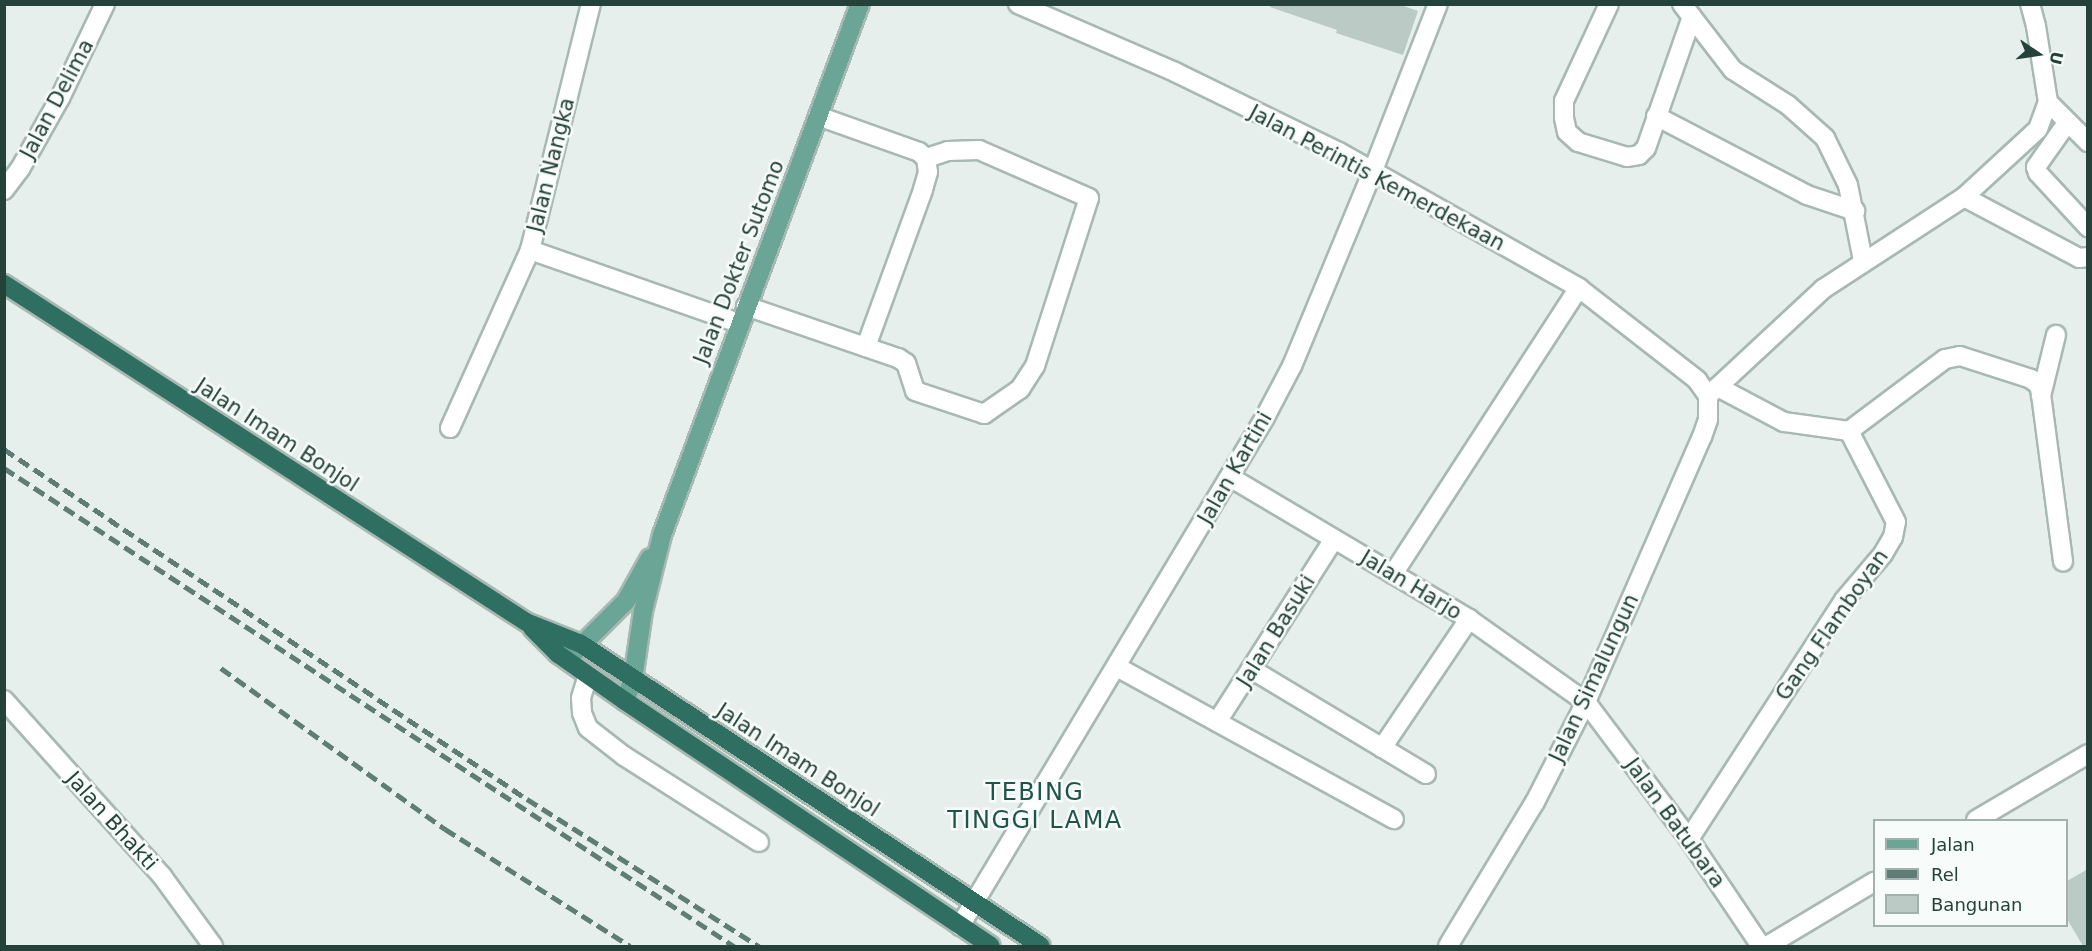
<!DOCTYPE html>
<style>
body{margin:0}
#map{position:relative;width:2092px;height:951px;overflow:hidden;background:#e6efeb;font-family:"DejaVu Sans",sans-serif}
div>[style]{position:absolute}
.building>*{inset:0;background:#bbcac4}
.roads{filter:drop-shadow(2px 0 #a8b8b2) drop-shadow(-2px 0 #a8b8b2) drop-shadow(0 2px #a8b8b2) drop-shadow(0 -2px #a8b8b2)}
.minor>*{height:18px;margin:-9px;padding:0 9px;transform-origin:9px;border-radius:9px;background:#fff}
.major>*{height:18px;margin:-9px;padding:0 9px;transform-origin:9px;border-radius:9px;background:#6aa596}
.highway>*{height:18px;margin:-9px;padding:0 9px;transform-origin:9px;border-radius:9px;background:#2f6f62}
.rail>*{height:4.5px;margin-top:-2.25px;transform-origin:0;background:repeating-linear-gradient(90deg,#5f7d75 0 12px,transparent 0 18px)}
span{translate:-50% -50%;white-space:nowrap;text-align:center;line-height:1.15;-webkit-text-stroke:5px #f7fbf9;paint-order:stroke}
.street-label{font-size:21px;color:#24423a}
.quarter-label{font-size:24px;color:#1f5548;letter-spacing:1.5px}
.frame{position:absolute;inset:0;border:6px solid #24423a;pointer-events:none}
.legend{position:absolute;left:1873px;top:819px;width:195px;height:108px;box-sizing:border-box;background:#f7fbf9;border:2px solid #a3b1ad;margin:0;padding:8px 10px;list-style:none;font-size:18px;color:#24423a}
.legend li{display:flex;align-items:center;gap:12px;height:30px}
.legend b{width:30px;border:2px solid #a3b1ad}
.north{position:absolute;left:2008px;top:24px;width:60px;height:60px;-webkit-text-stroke:4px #f7fbf9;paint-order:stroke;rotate:103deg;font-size:16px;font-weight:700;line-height:24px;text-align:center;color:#24423a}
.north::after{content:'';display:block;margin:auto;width:21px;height:27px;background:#24423a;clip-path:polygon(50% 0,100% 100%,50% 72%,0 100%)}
</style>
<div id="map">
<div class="building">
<div style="clip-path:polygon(1270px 4px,1398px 4px,1418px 11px,1403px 55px,1336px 33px,1337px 30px,1270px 7px)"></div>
<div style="clip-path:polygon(2088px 869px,2088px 946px,2083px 946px,2067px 919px,2067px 881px)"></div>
</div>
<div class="roads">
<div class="minor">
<div style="left:1018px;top:4px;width:171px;rotate:23.4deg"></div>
<div style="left:1175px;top:72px;width:182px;rotate:26deg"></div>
<div style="left:1339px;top:152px;width:276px;rotate:29.5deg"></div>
<div style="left:1579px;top:288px;width:150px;rotate:37.9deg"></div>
<div style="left:1697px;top:380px;width:19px;rotate:55deg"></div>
<div style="left:1609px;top:4px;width:107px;rotate:114.9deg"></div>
<div style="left:1564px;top:101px;width:17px;rotate:90deg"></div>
<div style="left:1564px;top:118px;width:14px;rotate:78deg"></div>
<div style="left:1567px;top:132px;width:15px;rotate:42deg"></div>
<div style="left:1578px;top:142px;width:51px;rotate:17deg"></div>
<div style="left:1627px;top:157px;width:12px;rotate:-9deg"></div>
<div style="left:1639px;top:155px;width:10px;rotate:-45deg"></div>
<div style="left:1646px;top:148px;width:139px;rotate:-70.7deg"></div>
<div style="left:1682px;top:4px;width:83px;rotate:52.3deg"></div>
<div style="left:1733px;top:70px;width:65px;rotate:32.5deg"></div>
<div style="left:1788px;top:105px;width:50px;rotate:41.7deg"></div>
<div style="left:1825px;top:138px;width:52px;rotate:63.9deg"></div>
<div style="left:1848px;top:185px;width:77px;rotate:78.8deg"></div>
<div style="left:2048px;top:102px;width:57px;rotate:45deg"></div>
<div style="left:818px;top:116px;width:107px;rotate:19.6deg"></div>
<div style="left:919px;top:152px;width:9px;rotate:41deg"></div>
<div style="left:926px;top:158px;width:14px;rotate:82deg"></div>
<div style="left:928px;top:172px;width:19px;rotate:106deg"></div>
<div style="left:923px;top:190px;width:167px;rotate:110deg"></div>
<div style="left:1656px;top:116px;width:170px;rotate:27.6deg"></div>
<div style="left:1807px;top:195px;width:51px;rotate:18.4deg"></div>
<div style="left:2067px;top:123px;width:54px;rotate:125.2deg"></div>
<div style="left:2036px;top:167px;width:6px;rotate:72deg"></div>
<div style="left:2038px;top:173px;width:74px;rotate:47.2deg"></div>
<div style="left:4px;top:190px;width:26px;rotate:-53deg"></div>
<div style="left:20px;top:169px;width:81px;rotate:-60.6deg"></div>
<div style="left:60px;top:98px;width:104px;rotate:-64.4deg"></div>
<div style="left:1964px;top:197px;width:130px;rotate:27.9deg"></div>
<div style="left:2079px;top:258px;width:9px;rotate:-6deg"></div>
<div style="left:530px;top:250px;width:221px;rotate:19.3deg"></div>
<div style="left:746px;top:306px;width:161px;rotate:18.9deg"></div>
<div style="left:898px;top:358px;width:9px;rotate:32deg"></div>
<div style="left:906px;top:363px;width:29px;rotate:72deg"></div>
<div style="left:915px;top:391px;width:73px;rotate:18.4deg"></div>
<div style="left:984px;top:414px;width:44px;rotate:-34.8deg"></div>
<div style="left:1020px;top:389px;width:27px;rotate:-57deg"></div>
<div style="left:1035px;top:366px;width:176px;rotate:-72.2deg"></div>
<div style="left:1089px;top:198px;width:120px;rotate:-156.4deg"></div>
<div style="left:979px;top:150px;width:31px;rotate:178deg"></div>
<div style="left:948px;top:151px;width:23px;rotate:162deg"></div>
<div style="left:1709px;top:395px;width:156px;rotate:-42.9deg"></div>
<div style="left:1823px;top:289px;width:168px;rotate:-33.1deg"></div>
<div style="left:1964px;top:197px;width:100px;rotate:-42.6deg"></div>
<div style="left:2038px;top:129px;width:29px;rotate:-70deg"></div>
<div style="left:2048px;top:102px;width:77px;rotate:-99deg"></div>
<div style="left:2036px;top:26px;width:23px;rotate:-105deg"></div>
<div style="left:2041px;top:396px;width:63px;rotate:-76.2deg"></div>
<div style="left:450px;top:428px;width:195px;rotate:-65.8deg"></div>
<div style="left:530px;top:250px;width:253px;rotate:-76.1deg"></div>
<div style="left:1849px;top:431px;width:120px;rotate:-36.9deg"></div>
<div style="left:1945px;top:359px;width:15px;rotate:-11deg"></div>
<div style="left:1960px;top:356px;width:75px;rotate:17.9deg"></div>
<div style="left:2031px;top:379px;width:10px;rotate:37deg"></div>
<div style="left:2039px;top:385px;width:9px;rotate:77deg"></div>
<div style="left:2041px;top:394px;width:169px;rotate:82.5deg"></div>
<div style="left:1230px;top:477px;width:278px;rotate:30.7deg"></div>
<div style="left:1469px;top:619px;width:143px;rotate:35.4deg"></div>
<div style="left:1586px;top:702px;width:171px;rotate:53.1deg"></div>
<div style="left:1689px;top:839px;width:129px;rotate:56.1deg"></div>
<div style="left:1393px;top:574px;width:341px;rotate:-57deg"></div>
<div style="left:1117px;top:667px;width:316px;rotate:28.8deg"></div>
<div style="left:1251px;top:669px;width:204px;rotate:31deg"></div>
<div style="left:588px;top:675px;width:24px;rotate:107deg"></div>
<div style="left:581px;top:698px;width:15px;rotate:86deg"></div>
<div style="left:582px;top:713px;width:16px;rotate:68deg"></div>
<div style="left:588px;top:728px;width:46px;rotate:37.9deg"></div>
<div style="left:624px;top:756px;width:160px;rotate:32.5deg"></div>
<div style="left:4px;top:700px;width:237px;rotate:48.1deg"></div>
<div style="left:162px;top:876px;width:87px;rotate:53.9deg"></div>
<div style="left:1217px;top:722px;width:217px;rotate:-57.4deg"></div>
<div style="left:1382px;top:748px;width:156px;rotate:-56deg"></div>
<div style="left:1976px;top:820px;width:130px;rotate:-30.5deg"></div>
<div style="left:1689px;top:839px;width:285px;rotate:-57deg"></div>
<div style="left:1844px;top:600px;width:60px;rotate:-49.7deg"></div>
<div style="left:1883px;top:554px;width:20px;rotate:-60deg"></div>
<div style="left:1893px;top:537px;width:15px;rotate:-79deg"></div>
<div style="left:1896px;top:522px;width:102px;rotate:-117.3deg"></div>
<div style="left:1849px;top:431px;width:66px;rotate:-172.1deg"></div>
<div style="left:1784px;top:422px;width:75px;rotate:-152.1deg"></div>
<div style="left:960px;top:926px;width:591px;rotate:-59.05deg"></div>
<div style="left:1264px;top:419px;width:60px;rotate:-62.2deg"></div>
<div style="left:1292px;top:366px;width:209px;rotate:-67.5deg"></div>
<div style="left:1372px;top:173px;width:181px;rotate:-68.7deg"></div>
<div style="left:1448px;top:946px;width:168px;rotate:-58.9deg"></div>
<div style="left:1535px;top:802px;width:112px;rotate:-63deg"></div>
<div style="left:1586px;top:702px;width:289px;rotate:-66.4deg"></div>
<div style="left:1702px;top:437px;width:18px;rotate:-71deg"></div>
<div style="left:1708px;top:420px;width:24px;rotate:-90deg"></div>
<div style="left:1767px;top:946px;width:125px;rotate:-30.9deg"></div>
</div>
<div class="major">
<div style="left:567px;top:660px;width:83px;rotate:-45deg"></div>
<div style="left:626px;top:601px;width:49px;rotate:-60.8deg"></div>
<div style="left:625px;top:701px;width:23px;rotate:-70deg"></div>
<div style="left:633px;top:679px;width:69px;rotate:-81.6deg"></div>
<div style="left:643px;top:611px;width:78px;rotate:-76deg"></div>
<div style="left:662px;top:535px;width:567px;rotate:-69.55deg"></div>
</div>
<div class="highway">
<div style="left:4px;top:284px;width:622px;rotate:32.92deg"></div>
<div style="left:526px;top:622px;width:59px;rotate:21.8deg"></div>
<div style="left:581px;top:644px;width:550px;rotate:33.29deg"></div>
<div style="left:532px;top:628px;width:37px;rotate:45deg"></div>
<div style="left:558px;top:654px;width:82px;rotate:35deg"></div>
<div style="left:625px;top:701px;width:440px;rotate:33.8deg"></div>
</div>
</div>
<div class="rail">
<div style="left:4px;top:449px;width:629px;rotate:33.79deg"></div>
<div style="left:527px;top:799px;width:275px;rotate:32.4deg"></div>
<div style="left:4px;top:468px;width:873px;rotate:33.22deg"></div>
<div style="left:221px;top:668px;width:276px;rotate:35.7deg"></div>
<div style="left:445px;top:829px;width:219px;rotate:32.3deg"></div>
</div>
<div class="street-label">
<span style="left:57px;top:99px;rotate:-62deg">Jalan Delima</span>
<span style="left:551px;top:165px;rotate:-76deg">Jalan Nangka</span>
<span style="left:1377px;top:178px;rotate:28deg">Jalan Perintis Kemerdekaan</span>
<span style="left:739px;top:262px;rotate:-69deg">Jalan Dokter Sutomo</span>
<span style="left:277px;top:435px;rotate:33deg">Jalan Imam Bonjol</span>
<span style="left:1235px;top:468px;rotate:-60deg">Jalan Kartini</span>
<span style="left:1411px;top:585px;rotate:31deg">Jalan Harjo</span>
<span style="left:1832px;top:625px;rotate:-55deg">Gang Flamboyan</span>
<span style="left:1276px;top:631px;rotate:-58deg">Jalan Basuki</span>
<span style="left:1594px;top:678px;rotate:-65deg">Jalan Simalungun</span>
<span style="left:798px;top:760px;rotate:33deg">Jalan Imam Bonjol</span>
<span style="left:112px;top:821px;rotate:48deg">Jalan Bhakti</span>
<span style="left:1675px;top:823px;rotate:54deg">Jalan Batubara</span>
</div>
<div class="quarter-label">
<span style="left:1035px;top:807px">TEBING<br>TINGGI LAMA</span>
</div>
<div class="frame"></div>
<ul class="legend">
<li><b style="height:8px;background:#6aa596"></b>Jalan</li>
<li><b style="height:8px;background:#5f7d75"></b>Rel</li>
<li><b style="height:16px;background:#bbcac4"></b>Bangunan</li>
</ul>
<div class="north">U</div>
</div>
